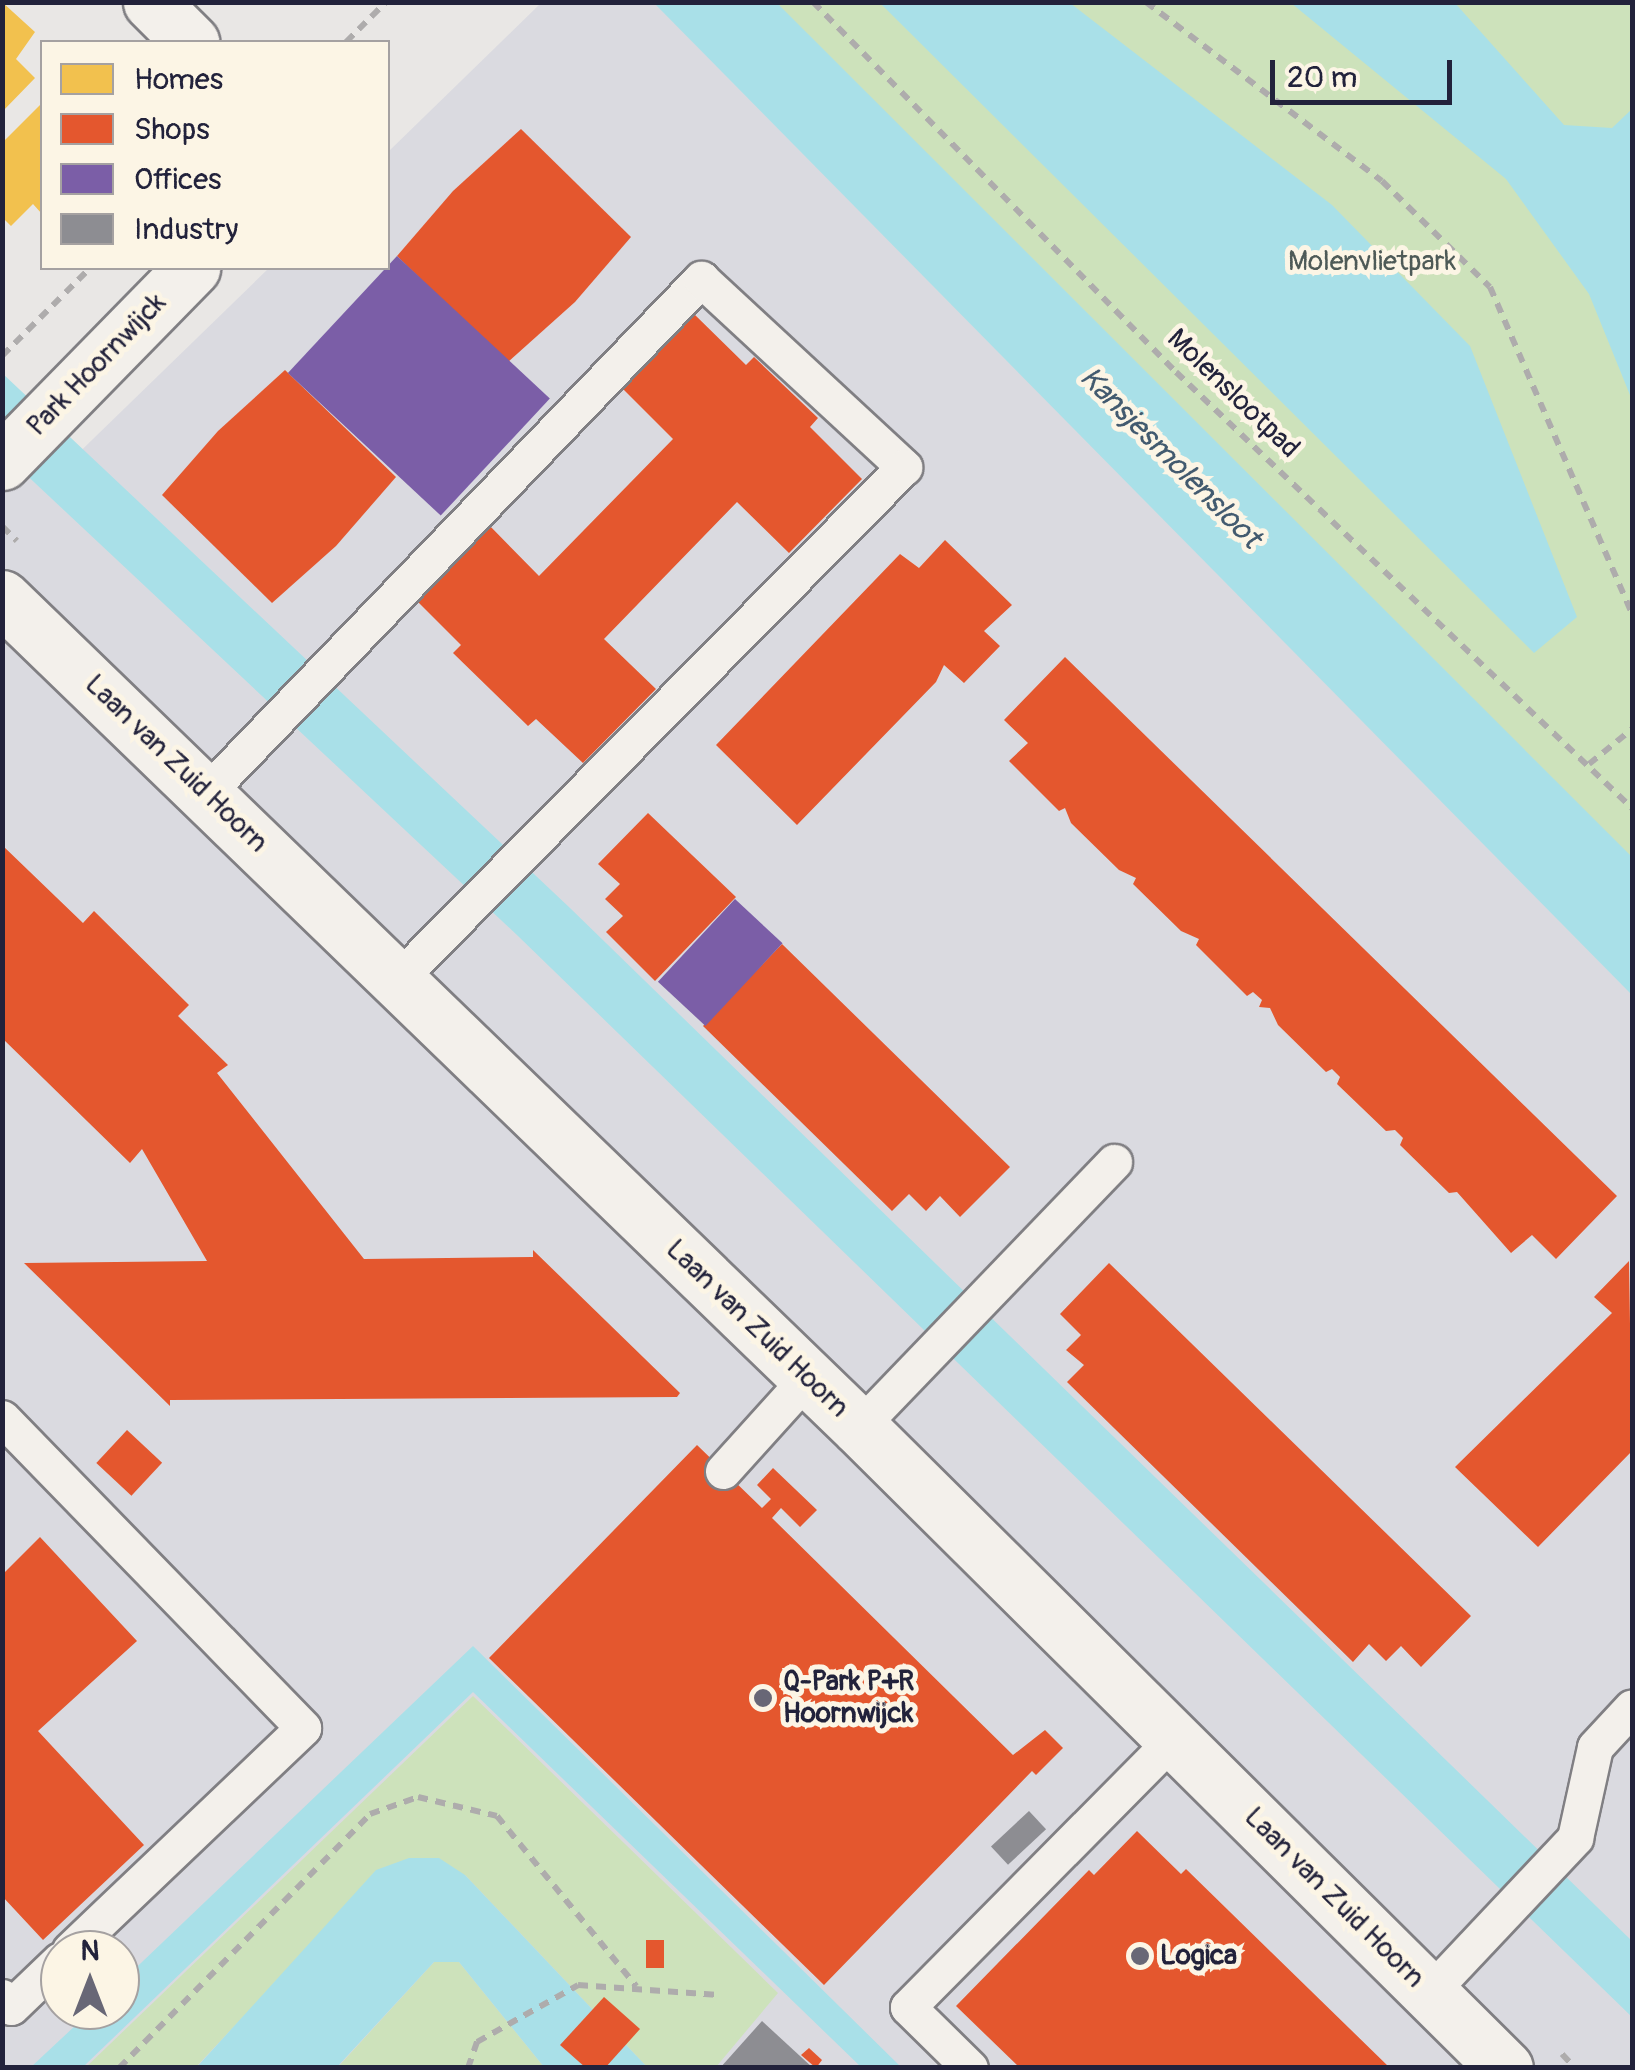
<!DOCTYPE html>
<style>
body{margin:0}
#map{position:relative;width:1635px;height:2070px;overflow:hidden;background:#e9e7e5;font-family:Pangolin,sans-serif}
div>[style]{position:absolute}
.built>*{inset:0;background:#dadae0}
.green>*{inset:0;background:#cde2bb}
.water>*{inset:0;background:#a9e0e8}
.homes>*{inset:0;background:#f2c14e}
.shops>*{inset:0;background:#e4572e;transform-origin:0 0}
.offices>*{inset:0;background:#7b5ea7;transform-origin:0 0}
.industry>*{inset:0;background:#8d8d92;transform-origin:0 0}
.path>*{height:6px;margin-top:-3px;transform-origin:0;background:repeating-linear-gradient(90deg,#aeacac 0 10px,transparent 0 18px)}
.roads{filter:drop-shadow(2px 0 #807f83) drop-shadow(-2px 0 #807f83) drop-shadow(0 2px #807f83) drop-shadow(0 -2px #807f83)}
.service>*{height:35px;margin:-17.5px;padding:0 17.5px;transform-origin:17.5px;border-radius:17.5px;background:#f3f0eb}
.minor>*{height:55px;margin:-27.5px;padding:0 27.5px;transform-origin:27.5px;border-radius:27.5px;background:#f3f0eb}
.tertiary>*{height:55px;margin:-27.5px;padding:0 27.5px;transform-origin:27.5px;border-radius:27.5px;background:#f3f0eb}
.dots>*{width:28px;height:28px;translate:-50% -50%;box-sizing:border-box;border:5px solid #fcf5e5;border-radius:50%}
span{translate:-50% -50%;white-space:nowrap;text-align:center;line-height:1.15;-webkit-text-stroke:10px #fcf5e5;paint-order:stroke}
.park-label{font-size:28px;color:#4e5a57}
.street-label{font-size:28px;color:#22223b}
.poi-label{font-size:28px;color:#22223b;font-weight:700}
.left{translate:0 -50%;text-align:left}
.water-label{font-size:30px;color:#425a6f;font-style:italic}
.frame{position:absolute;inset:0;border:5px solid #22223b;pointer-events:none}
.legend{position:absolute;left:40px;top:40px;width:350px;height:230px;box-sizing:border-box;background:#fcf5e5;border:2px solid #a5a1a1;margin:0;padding:12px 18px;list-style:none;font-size:30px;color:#22223b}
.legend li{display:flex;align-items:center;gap:20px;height:50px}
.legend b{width:50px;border:2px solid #a5a1a1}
.north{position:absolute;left:40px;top:1930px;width:100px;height:100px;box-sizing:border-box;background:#fcf5e5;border:2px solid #a5a1a1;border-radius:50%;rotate:0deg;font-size:28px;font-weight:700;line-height:40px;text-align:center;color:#22223b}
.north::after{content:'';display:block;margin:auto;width:35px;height:45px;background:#686776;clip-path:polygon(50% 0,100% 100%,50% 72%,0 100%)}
.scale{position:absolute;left:1270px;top:60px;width:182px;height:45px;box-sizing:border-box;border:5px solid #22223b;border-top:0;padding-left:12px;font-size:30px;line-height:35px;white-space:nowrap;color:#22223b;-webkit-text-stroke:8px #fcf5e5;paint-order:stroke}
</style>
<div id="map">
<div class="built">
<div style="clip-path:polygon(evenodd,541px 3px,704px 3px,1632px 934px,1632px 2067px,3px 2067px,2px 424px,59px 472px,269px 268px,388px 268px,388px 152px,541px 3px,60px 1950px,120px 1950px,120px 2010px,60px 2010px,60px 1950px)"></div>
</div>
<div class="green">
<div style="clip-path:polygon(737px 3px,1632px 3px,1632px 882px)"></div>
<div style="clip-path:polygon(473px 1696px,778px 1993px,716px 2067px,647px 2067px,465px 1875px,259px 2000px,196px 2067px,85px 2068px)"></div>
<div style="clip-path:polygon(434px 1962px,459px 1962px,544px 2067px,337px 2068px)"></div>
</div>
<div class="water">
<div style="clip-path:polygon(654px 3px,777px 3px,1632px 857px,1632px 995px)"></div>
<div style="clip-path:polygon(880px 3px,1070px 3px,1332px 205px,1470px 346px,1577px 617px,1534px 653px)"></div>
<div style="clip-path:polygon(1291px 3px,1455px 3px,1564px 125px,1612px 128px,1632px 109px,1632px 400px,1589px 294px,1506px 179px)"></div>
<div style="clip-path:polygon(2px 373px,570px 908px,1632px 1941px,1632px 2017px,518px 936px,3px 453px)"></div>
<div style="clip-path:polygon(473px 1646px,901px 2067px,861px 2067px,473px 1692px,83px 2067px,31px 2067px,92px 2010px,120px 2010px,120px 1983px)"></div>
<div style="clip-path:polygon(409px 1858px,439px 1858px,465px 1875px,647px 2067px,544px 2067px,459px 1962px,434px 1962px,337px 2067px,196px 2068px,376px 1870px)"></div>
</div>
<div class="homes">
<div style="clip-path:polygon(2px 2px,35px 32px,16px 59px,35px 78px,2px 112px)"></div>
<div style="clip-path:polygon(42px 103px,42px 214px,33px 204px,11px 226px,2px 217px,2px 143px)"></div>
</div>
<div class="shops">
<div style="clip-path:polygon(521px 129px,631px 237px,575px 302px,507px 363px,397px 256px,453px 191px)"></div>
<div style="clip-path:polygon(693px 313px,746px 365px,754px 357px,818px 418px,810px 427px,862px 479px,789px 553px,737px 502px,604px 639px,656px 689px,583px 763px,536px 719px,528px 726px,453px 653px,461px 645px,414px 598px,488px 524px,539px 576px,673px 439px,621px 387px)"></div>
<div style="clip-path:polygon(285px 370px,396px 477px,336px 546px,272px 603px,162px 495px,218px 431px)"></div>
<div style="clip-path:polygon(945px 540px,1012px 605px,984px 631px,1000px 646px,964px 683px,944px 665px,936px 682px,797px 825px,716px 745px,900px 554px,919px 568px)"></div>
<div style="clip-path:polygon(1065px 657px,1617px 1196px,1556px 1259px,1532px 1235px,1511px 1253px,1457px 1192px,1449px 1193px,1400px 1145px,1403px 1138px,1395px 1130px,1386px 1131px,1337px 1084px,1340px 1077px,1332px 1069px,1326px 1072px,1278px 1025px,1270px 1008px,1259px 1007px,1262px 1000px,1253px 992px,1247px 996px,1196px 945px,1199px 939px,1181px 931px,1133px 884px,1136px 878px,1119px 870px,1071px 823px,1065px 808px,1059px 811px,1009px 761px,1028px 743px,1004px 720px)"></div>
<div style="clip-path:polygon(648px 813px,736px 897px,655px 981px,606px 932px,623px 916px,605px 899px,620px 884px,598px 864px)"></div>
<div style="clip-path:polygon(2px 845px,83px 923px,94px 911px,189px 1005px,178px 1016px,228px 1065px,217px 1073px,364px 1259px,533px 1257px,533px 1250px,680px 1393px,677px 1397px,170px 1400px,170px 1406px,24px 1263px,207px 1261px,142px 1149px,130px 1163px,2px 1038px)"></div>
<div style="clip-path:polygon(782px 944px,1010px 1167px,960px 1217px,940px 1196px,926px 1211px,909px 1194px,892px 1211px,703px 1026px)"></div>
<div style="clip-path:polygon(1629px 1261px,1632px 1451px,1538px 1547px,1455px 1467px,1612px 1313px,1594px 1297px)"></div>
<div style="clip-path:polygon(1109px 1263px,1471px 1616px,1421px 1667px,1401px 1646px,1386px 1661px,1369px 1644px,1353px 1662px,1067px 1382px,1084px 1365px,1066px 1350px,1081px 1335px,1060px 1314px)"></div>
<div style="left:127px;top:1430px;width:48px;height:45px;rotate:43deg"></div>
<div style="clip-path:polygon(697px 1445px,762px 1508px,771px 1499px,757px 1485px,773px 1468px,817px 1510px,800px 1527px,781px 1508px,772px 1518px,1013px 1755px,1045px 1730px,1063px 1748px,1036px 1775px,1032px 1771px,824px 1985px,489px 1658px)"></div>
<div style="clip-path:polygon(40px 1537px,137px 1641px,38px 1731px,144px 1845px,43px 1940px,2px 1896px,2px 1575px)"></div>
<div style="clip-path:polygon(1137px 1831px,1181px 1874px,1186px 1869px,1390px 2068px,1020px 2068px,956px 2006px,1089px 1870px,1094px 1875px)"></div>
<div style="left:646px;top:1940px;width:18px;height:28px"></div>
<div style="clip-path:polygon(604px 1997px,640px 2029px,605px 2068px,586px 2068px,560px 2045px)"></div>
<div style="clip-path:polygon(809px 2048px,822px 2060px,816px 2068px,801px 2055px)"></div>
</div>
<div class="offices">
<div style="left:397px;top:256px;width:209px;height:160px;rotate:43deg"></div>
<div style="left:735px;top:899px;width:65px;height:113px;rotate:43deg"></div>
</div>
<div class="industry">
<div style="left:1029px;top:1811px;width:25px;height:52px;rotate:47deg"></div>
<div style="clip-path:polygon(762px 2021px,813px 2068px,720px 2068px)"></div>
</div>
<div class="path">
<div style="left:813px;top:2px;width:518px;rotate:45.55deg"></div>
<div style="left:1176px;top:372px;width:631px;rotate:43.72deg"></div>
<div style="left:1146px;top:2px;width:296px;rotate:37.2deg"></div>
<div style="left:1382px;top:181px;width:151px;rotate:44.5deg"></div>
<div style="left:1490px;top:287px;width:357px;rotate:66.5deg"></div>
<div style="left:346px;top:42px;width:57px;rotate:-45deg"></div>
<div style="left:2px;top:356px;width:124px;rotate:-45deg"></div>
<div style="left:2px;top:526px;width:21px;rotate:45deg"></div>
<div style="left:1589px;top:764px;width:55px;rotate:-39.1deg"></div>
<div style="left:1562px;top:2054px;width:19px;rotate:47deg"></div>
<div style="left:119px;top:2068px;width:357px;rotate:-45.3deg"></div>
<div style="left:370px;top:1814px;width:51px;rotate:-19.5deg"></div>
<div style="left:418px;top:1797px;width:81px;rotate:13.5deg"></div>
<div style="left:497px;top:1816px;width:220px;rotate:50.7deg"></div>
<div style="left:468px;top:2068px;width:28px;rotate:-71deg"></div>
<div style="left:477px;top:2042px;width:116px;rotate:-29.4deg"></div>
<div style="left:578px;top:1985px;width:141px;rotate:4.1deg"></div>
</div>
<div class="roads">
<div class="service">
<div style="left:208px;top:791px;width:711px;rotate:-46.08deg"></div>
<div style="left:701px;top:279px;width:277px;rotate:42.8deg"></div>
<div style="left:904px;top:467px;width:724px;rotate:134.66deg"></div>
<div style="left:2px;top:1418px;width:432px;rotate:45.8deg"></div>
<div style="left:303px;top:1728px;width:322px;rotate:136.4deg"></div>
<div style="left:859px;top:1427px;width:368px;rotate:-46.1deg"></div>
<div style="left:723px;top:1471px;width:127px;rotate:-47.9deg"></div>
<div style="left:1430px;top:1992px;width:212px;rotate:-46.7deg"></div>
<div style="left:1575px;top:1838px;width:93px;rotate:-77.6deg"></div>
<div style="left:1595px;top:1747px;width:54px;rotate:-47.2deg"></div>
<div style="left:2px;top:1997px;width:13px;rotate:48deg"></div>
<div style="left:11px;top:2007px;width:68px;rotate:-43.8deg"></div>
<div style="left:970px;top:2068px;width:87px;rotate:-135.5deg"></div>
<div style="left:908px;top:2007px;width:377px;rotate:-45.3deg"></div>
</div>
<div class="minor">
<div style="left:151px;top:2px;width:57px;rotate:45deg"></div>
<div style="left:2px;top:462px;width:272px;rotate:-45.6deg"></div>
</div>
<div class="tertiary">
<div style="left:2px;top:598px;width:1192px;rotate:44.05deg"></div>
<div style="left:859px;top:1427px;width:910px;rotate:44.78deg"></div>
</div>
</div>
<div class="dots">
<div style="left:763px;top:1698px;background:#686776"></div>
<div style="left:1140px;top:1956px;background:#686776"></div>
</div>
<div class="park-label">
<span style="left:1372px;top:262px">Molenvlietpark</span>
</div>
<div class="street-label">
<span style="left:97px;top:365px;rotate:-46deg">Park Hoornwijck</span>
<span style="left:1233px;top:394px;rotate:44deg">Molenslootpad</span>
<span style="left:176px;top:764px;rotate:44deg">Laan van Zuid Hoorn</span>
<span style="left:757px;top:1329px;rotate:44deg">Laan van Zuid Hoorn</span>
<span style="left:1334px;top:1898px;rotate:45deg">Laan van Zuid Hoorn</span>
</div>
<div class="poi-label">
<span class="left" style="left:783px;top:1698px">Q-Park P+R<br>Hoornwijck</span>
<span class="left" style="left:1160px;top:1956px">Logica</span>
</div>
<div class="water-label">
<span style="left:1170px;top:458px;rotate:45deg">Kansjesmolensloot</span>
</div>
<div class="frame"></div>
<ul class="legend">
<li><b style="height:28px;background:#f2c14e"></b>Homes</li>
<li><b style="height:28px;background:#e4572e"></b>Shops</li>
<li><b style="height:28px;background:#7b5ea7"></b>Offices</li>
<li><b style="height:28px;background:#8d8d92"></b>Industry</li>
</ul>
<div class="north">N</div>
<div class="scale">20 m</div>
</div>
